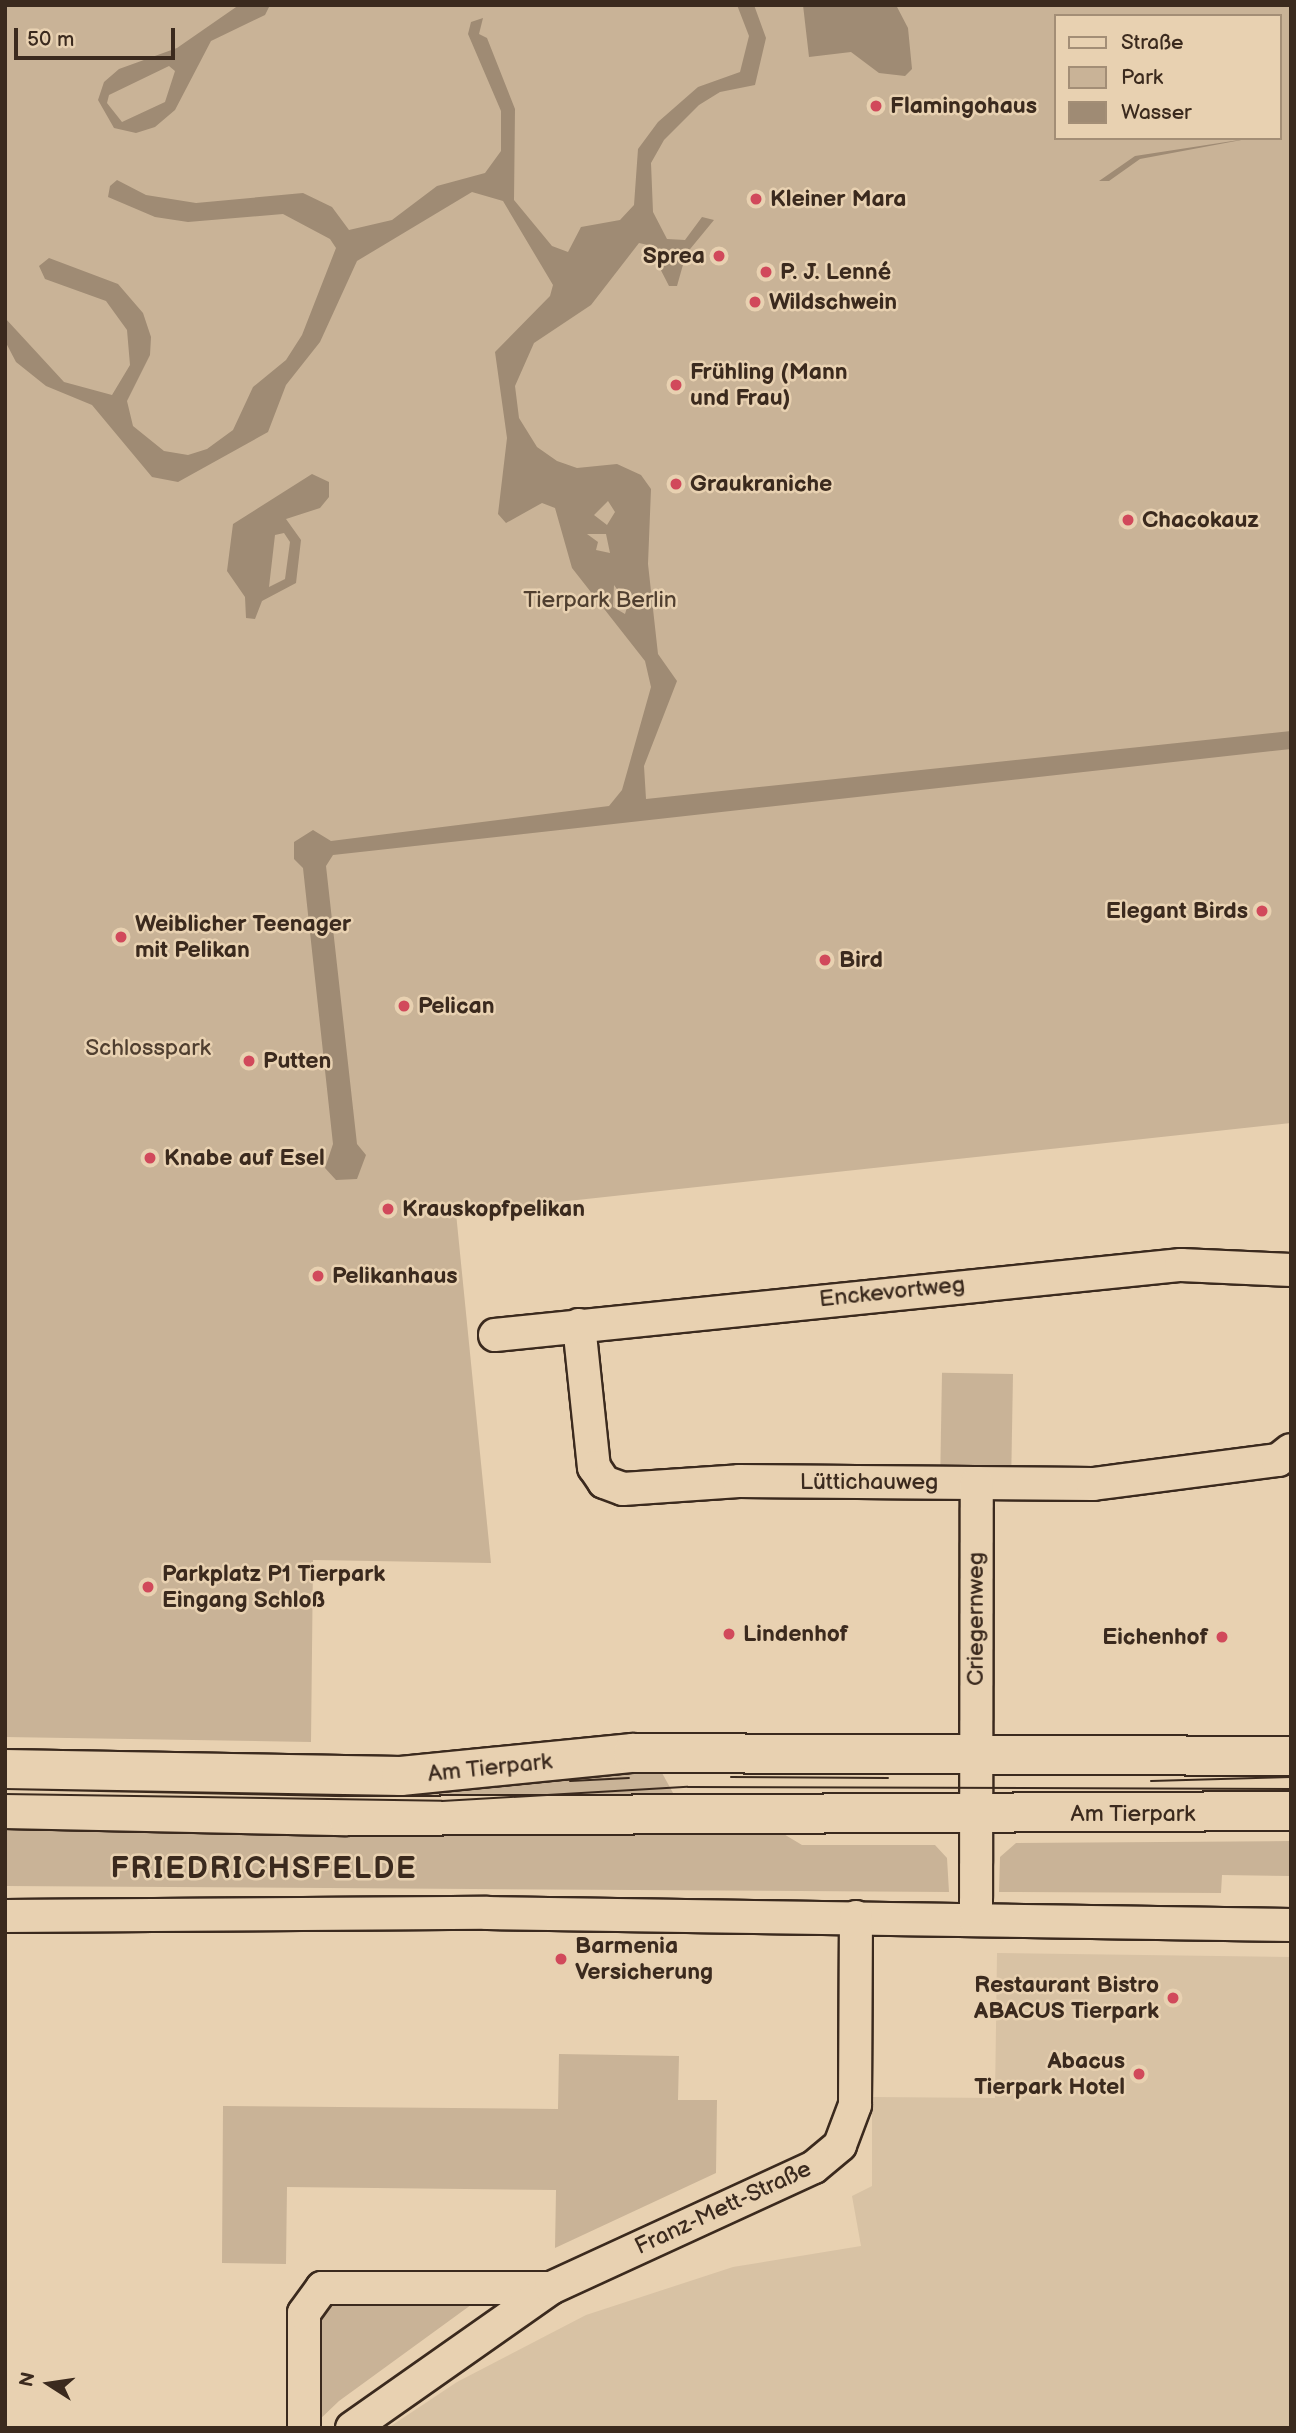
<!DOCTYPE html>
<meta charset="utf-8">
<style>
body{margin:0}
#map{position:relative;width:1296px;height:2433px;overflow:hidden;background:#e8d1b1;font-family:"Balsamiq Sans",sans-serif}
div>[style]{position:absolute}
.built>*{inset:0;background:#d8c2a4}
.green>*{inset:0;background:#c9b397;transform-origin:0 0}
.water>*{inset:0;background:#9f8b74}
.roads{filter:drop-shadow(2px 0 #3b2a1e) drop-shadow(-2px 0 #3b2a1e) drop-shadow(0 2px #3b2a1e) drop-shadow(0 -2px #3b2a1e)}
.minor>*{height:32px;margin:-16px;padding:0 16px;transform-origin:16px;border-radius:16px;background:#e8d1b1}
.major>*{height:38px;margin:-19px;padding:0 19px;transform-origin:19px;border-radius:19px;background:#e8d1b1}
.tram>*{height:2px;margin:-1px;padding:0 1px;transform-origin:1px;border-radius:1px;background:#3b2a1e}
.dots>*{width:19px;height:19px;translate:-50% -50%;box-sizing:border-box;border:4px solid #e8d1b1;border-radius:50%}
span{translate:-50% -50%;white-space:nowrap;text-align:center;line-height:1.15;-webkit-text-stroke:5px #e8d1b1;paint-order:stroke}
.poi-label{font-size:23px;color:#3b2a1e;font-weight:700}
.left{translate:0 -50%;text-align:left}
.right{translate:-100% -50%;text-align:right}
.park-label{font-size:23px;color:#503f30}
.street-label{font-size:23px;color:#3b2a1e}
.district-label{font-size:30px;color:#3b2a1e;font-weight:700;letter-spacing:2px}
.frame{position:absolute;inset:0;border:7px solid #3b2a1e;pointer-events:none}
.legend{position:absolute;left:1054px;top:14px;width:228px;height:126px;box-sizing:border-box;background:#e8d1b1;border:2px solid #a38e76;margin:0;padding:9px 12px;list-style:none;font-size:21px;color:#3b2a1e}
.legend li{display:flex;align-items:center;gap:14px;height:35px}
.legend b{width:35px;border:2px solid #a38e76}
.north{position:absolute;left:14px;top:2349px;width:70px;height:70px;-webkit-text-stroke:5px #e8d1b1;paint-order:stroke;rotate:282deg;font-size:19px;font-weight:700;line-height:28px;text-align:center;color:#3b2a1e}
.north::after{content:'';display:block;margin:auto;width:24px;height:32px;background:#3b2a1e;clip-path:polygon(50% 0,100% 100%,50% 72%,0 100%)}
.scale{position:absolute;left:14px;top:28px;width:161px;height:32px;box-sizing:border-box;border:4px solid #3b2a1e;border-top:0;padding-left:9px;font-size:21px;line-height:24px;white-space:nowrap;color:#3b2a1e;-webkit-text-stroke:5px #e8d1b1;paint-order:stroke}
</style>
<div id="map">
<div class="built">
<div style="clip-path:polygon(997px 1953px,1291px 1957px,1291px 2428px,388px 2428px,457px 2382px,586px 2315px,733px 2267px,861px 2246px,852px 2196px,872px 2186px,872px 2097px,995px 2098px)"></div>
</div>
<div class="green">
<div style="clip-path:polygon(evenodd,5px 5px,1291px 5px,1291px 1123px,456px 1213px,491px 1563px,313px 1560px,311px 1742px,5px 1737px,5px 5px,1056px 16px,1280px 16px,1280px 138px,1056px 138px,1056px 16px)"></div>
<div style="left:1013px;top:1374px;width:97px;height:71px;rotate:91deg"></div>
<div style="clip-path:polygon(656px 1762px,678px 1802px,5px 1801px,5px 1779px)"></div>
<div style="clip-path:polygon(5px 1824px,777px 1830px,802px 1845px,935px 1845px,947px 1858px,949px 1892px,5px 1886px)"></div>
<div style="clip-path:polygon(1291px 1841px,1291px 1876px,1222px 1875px,1221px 1893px,999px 1892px,1000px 1857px,1016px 1843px)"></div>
<div style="clip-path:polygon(559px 2054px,679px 2056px,678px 2100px,717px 2100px,716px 2173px,555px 2248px,556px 2190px,287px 2187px,286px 2264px,222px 2263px,223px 2106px,558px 2109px)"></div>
<div style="clip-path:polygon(486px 2294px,339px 2401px,316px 2423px,317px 2306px,323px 2300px)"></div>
</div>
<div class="water">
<div style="clip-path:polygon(evenodd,239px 5px,270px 5px,265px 15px,211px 41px,175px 110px,155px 127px,136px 133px,114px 128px,98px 100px,104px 82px,119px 69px,177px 48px,239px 5px,169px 66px,175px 71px,165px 102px,122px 122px,107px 103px,109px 95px,169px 66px)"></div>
<div style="clip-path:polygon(evenodd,737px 5px,754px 5px,766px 38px,755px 85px,720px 92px,699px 105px,664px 140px,651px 163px,653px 212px,667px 239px,685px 240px,702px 217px,714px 220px,686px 254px,677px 286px,669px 286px,648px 245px,639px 243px,591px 305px,534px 343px,515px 386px,519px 418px,537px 447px,557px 461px,577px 468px,617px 464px,641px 475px,651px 489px,648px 564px,658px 654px,677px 681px,644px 766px,646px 799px,1291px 731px,1291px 749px,333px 855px,326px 866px,357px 1144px,366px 1155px,357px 1179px,336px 1180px,325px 1168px,333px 1144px,303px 868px,294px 859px,294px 842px,313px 830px,331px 841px,609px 806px,622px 790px,651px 687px,645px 661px,572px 568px,555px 508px,542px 503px,506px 523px,498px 514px,507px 438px,495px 352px,550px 296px,553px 285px,503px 201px,472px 192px,357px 261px,320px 342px,286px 385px,268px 432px,178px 482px,152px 477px,92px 405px,46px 386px,16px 362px,5px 341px,5px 318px,64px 382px,112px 395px,130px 365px,127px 330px,106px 301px,45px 279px,39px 266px,49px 258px,118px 284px,143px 313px,151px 337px,150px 355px,127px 401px,133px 426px,164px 451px,188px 455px,207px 449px,233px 430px,253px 387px,286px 360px,302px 335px,336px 248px,330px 239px,283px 214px,188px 222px,155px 217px,108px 197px,110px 186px,117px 180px,146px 195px,196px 203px,303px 193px,332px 207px,349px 230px,392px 220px,437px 186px,485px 173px,501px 151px,501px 111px,468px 34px,471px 22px,483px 18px,479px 34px,487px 38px,515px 109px,514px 200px,552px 246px,568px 252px,581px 227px,620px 220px,634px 205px,638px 149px,658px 122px,698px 87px,740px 72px,749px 36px,737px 5px,608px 501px,615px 512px,607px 525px,594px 515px,608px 501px,737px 5px,587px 534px,606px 534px,610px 553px,596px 550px,598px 542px,587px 534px,737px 5px,614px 585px,628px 604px,625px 614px,613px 607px,614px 585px)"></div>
<div style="clip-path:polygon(803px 5px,896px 5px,908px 28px,912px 69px,905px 76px,879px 73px,851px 52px,809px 57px)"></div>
<div style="clip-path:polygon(1252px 138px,1140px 159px,1109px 181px,1099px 181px,1135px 156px)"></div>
<div style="clip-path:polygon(evenodd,312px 474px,329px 482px,329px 497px,320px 508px,286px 519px,301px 540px,296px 583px,262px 601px,255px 619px,246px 618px,245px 597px,227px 571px,233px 524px,312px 474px,284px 533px,290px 542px,285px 579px,269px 587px,275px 535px,284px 533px)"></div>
</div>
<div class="roads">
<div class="minor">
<div style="left:579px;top:1325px;width:143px;rotate:84deg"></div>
<div style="left:594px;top:1467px;width:18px;rotate:56deg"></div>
<div style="left:604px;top:1482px;width:20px;rotate:20deg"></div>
<div style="left:623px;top:1489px;width:116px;rotate:-3.9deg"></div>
<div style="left:739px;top:1481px;width:354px;rotate:0.5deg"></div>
<div style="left:1093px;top:1484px;width:187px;rotate:-7.4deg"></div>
<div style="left:1278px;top:1460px;width:16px;rotate:-38deg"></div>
<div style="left:495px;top:1335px;width:690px;rotate:-5.83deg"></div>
<div style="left:1181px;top:1265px;width:110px;rotate:2.6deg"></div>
<div style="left:5px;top:1916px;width:482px;rotate:-0.4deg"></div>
<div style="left:487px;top:1913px;width:804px;rotate:0.86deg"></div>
<div style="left:976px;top:1920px;width:437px;rotate:-89.9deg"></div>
<div style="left:304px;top:2428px;width:115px;rotate:-90deg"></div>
<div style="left:304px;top:2313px;width:31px;rotate:-54deg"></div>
<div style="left:322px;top:2288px;width:229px"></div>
<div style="left:352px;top:2428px;width:243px;rotate:-35.1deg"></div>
<div style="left:551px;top:2288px;width:289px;rotate:-24.7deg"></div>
<div style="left:814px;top:2167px;width:34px;rotate:-40deg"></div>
<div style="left:840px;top:2145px;width:43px;rotate:-69.4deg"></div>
<div style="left:855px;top:2105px;width:188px;rotate:-89.7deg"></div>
</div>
<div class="major">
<div style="left:5px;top:1769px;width:396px;rotate:1deg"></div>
<div style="left:401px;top:1776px;width:233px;rotate:-5.7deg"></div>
<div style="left:633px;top:1753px;width:658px;rotate:0.26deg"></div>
<div style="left:5px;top:1809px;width:342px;rotate:1.2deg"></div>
<div style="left:347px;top:1816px;width:944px;rotate:-0.3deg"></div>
</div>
</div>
<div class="tram">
<div style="left:731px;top:1777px;width:157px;rotate:0.4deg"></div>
<div style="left:570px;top:1781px;width:59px;rotate:-2.9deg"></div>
<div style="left:1151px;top:1781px;width:140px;rotate:-1.6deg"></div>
<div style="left:5px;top:1794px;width:437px;rotate:0.9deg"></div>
<div style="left:442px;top:1801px;width:246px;rotate:-3.3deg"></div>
<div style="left:688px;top:1787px;width:603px;rotate:0.19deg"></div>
</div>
<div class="dots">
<div style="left:876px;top:106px;background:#d1495b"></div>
<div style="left:756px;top:199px;background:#d1495b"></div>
<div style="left:719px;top:256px;background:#d1495b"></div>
<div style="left:766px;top:272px;background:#d1495b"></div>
<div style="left:755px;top:302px;background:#d1495b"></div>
<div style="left:676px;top:385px;background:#d1495b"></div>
<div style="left:676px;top:484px;background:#d1495b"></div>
<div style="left:1128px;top:520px;background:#d1495b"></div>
<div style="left:1262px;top:911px;background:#d1495b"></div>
<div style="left:121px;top:937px;background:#d1495b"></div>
<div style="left:825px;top:960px;background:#d1495b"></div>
<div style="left:404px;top:1006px;background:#d1495b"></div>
<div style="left:249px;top:1061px;background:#d1495b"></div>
<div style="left:150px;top:1158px;background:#d1495b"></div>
<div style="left:388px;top:1209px;background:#d1495b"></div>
<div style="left:318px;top:1276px;background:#d1495b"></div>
<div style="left:148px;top:1587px;background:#d1495b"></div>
<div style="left:729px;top:1634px;background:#d1495b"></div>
<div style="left:1222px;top:1637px;background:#d1495b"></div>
<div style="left:561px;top:1959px;background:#d1495b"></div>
<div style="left:1173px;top:1998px;background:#d1495b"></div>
<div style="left:1139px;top:2074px;background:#d1495b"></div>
</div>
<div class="poi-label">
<span class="left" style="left:890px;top:106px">Flamingohaus</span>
<span class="left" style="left:770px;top:199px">Kleiner Mara</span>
<span class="right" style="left:705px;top:256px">Sprea</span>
<span class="left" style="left:780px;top:272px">P. J. Lenné</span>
<span class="left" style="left:769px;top:302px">Wildschwein</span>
<span class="left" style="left:690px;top:385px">Frühling (Mann<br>und Frau)</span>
<span class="left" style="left:690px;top:484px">Graukraniche</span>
<span class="left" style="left:1142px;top:520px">Chacokauz</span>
<span class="right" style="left:1248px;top:911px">Elegant Birds</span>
<span class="left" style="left:135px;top:937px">Weiblicher Teenager<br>mit Pelikan</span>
<span class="left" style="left:839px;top:960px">Bird</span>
<span class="left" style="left:418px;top:1006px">Pelican</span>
<span class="left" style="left:263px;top:1061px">Putten</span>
<span class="left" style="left:164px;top:1158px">Knabe auf Esel</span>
<span class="left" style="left:402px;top:1209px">Krauskopfpelikan</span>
<span class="left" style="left:332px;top:1276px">Pelikanhaus</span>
<span class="left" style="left:162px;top:1587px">Parkplatz P1 Tierpark<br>Eingang Schloß</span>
<span class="left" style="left:743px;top:1634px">Lindenhof</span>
<span class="right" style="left:1208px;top:1637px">Eichenhof</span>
<span class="left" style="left:575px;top:1959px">Barmenia<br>Versicherung</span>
<span class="right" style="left:1159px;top:1998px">Restaurant Bistro<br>ABACUS Tierpark</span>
<span class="right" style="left:1125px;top:2074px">Abacus<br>Tierpark Hotel</span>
</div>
<div class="park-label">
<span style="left:600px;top:600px">Tierpark Berlin</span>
<span style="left:148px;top:1048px">Schlosspark</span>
</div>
<div class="street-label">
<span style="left:892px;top:1292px;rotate:-6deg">Enckevortweg</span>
<span style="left:869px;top:1482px">Lüttichauweg</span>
<span style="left:976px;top:1619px;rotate:-90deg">Criegernweg</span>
<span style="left:490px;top:1768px;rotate:-6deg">Am Tierpark</span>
<span style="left:1133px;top:1814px">Am Tierpark</span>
<span style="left:723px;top:2208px;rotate:-25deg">Franz-Mett-Straße</span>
</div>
<div class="district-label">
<span style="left:264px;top:1869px">FRIEDRICHSFELDE</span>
</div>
<div class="frame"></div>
<ul class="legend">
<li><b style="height:9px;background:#e8d1b1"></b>Straße</li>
<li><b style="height:19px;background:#c9b397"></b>Park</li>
<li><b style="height:19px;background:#9f8b74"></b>Wasser</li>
</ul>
<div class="north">N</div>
<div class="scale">50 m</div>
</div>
